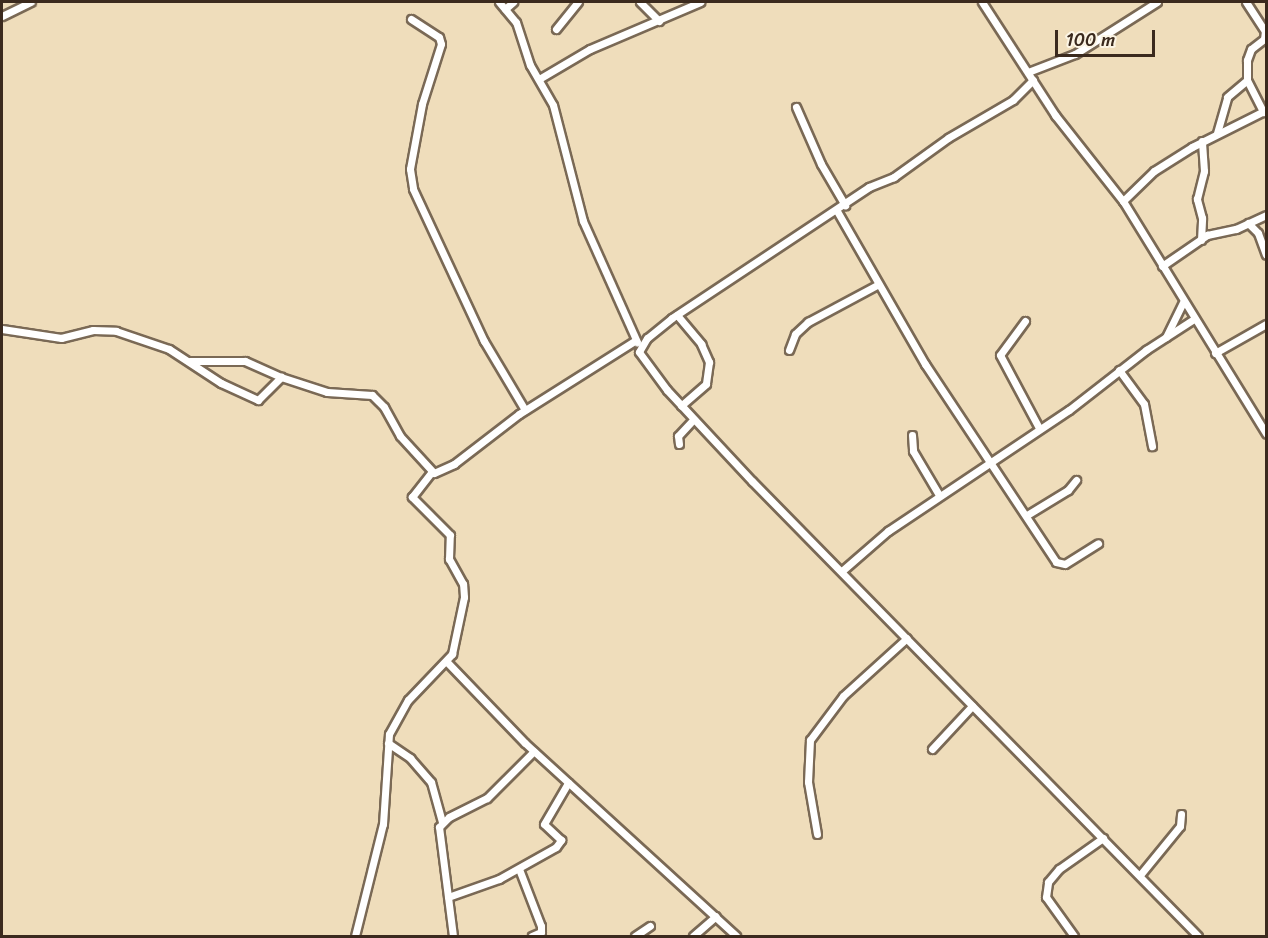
<!DOCTYPE html>
<style>
body{margin:0}
#map{position:relative;width:1268px;height:938px;overflow:hidden;background:#efddbb;font-family:Sriracha,sans-serif}
div>[style]{position:absolute}
.roads{filter:drop-shadow(2px 0 #7a6955) drop-shadow(-2px 0 #7a6955) drop-shadow(0 2px #7a6955) drop-shadow(0 -2px #7a6955)}
.minor>*{height:7px;margin:-3.5px;padding:0 3.5px;transform-origin:3.5px;border-radius:3.5px;background:#fff}
span{translate:-50% -50%;white-space:nowrap;text-align:center;line-height:1.15;-webkit-text-stroke:6px #fcf5e5;paint-order:stroke}
.frame{position:absolute;inset:0;border:3px solid #3b2a1e;pointer-events:none}
.scale{position:absolute;left:1055px;top:30px;width:100px;height:27px;box-sizing:border-box;border:3px solid #3b2a1e;border-top:0;padding-left:8px;font-size:18px;line-height:21px;white-space:nowrap;color:#3b2a1e;-webkit-text-stroke:4px #fcf5e5;paint-order:stroke}
</style>
<div id="map">
<div class="roads">
<div class="minor">
<div style="left:499px;top:2px;width:26px;rotate:50deg"></div>
<div style="left:516px;top:22px;width:45px;rotate:72deg"></div>
<div style="left:530px;top:65px;width:46px;rotate:60.1deg"></div>
<div style="left:553px;top:105px;width:120px;rotate:75.5deg"></div>
<div style="left:583px;top:221px;width:133px;rotate:65.9deg"></div>
<div style="left:640px;top:2px;width:27px;rotate:45deg"></div>
<div style="left:982px;top:2px;width:135px;rotate:57.1deg"></div>
<div style="left:1055px;top:115px;width:110px;rotate:51.7deg"></div>
<div style="left:1123px;top:201px;width:273px;rotate:58.4deg"></div>
<div style="left:1246px;top:2px;width:35px;rotate:57deg"></div>
<div style="left:1265px;top:31px;width:8px;rotate:97deg"></div>
<div style="left:1264px;top:39px;width:16px;rotate:142deg"></div>
<div style="left:1251px;top:49px;width:12px;rotate:110deg"></div>
<div style="left:1247px;top:60px;width:20px;rotate:90deg"></div>
<div style="left:1247px;top:80px;width:36px;rotate:63deg"></div>
<div style="left:505px;top:9px;width:11px;rotate:-41deg"></div>
<div style="left:2px;top:16px;width:32px;rotate:-26deg"></div>
<div style="left:411px;top:19px;width:33px;rotate:33deg"></div>
<div style="left:439px;top:37px;width:7px;rotate:74deg"></div>
<div style="left:441px;top:44px;width:63px;rotate:107.6deg"></div>
<div style="left:422px;top:104px;width:66px;rotate:100.5deg"></div>
<div style="left:410px;top:169px;width:20px;rotate:81deg"></div>
<div style="left:413px;top:189px;width:168px;rotate:65deg"></div>
<div style="left:484px;top:341px;width:80px;rotate:59.3deg"></div>
<div style="left:556px;top:29px;width:35px;rotate:-51deg"></div>
<div style="left:1028px;top:72px;width:50px;rotate:-21deg"></div>
<div style="left:1075px;top:54px;width:97px;rotate:-32.4deg"></div>
<div style="left:539px;top:79px;width:59px;rotate:-30.5deg"></div>
<div style="left:590px;top:49px;width:120px;rotate:-23.1deg"></div>
<div style="left:1033px;top:80px;width:28px;rotate:135deg"></div>
<div style="left:1013px;top:100px;width:75px;rotate:149.7deg"></div>
<div style="left:948px;top:138px;width:67px;rotate:144.2deg"></div>
<div style="left:894px;top:177px;width:27px;rotate:158deg"></div>
<div style="left:869px;top:187px;width:237px;rotate:146.4deg"></div>
<div style="left:672px;top:318px;width:32px;rotate:141deg"></div>
<div style="left:647px;top:338px;width:16px;rotate:120deg"></div>
<div style="left:639px;top:352px;width:47px;rotate:53.6deg"></div>
<div style="left:667px;top:390px;width:125px;rotate:47deg"></div>
<div style="left:752px;top:481px;width:637px;rotate:45.57deg"></div>
<div style="left:796px;top:107px;width:62px;rotate:66.3deg"></div>
<div style="left:821px;top:164px;width:48px;rotate:59.7deg"></div>
<div style="left:1217px;top:133px;width:37px;rotate:-74deg"></div>
<div style="left:1227px;top:97px;width:26px;rotate:-40deg"></div>
<div style="left:1123px;top:201px;width:43px;rotate:-44.1deg"></div>
<div style="left:1154px;top:171px;width:45px;rotate:-32.3deg"></div>
<div style="left:1192px;top:147px;width:83px;rotate:-26.6deg"></div>
<div style="left:837px;top:211px;width:177px;rotate:60.1deg"></div>
<div style="left:925px;top:364px;width:237px;rotate:56.5deg"></div>
<div style="left:1056px;top:562px;width:9px;rotate:13deg"></div>
<div style="left:1065px;top:564px;width:39px;rotate:-32deg"></div>
<div style="left:1248px;top:223px;width:14px;rotate:45deg"></div>
<div style="left:1258px;top:233px;width:23px;rotate:70deg"></div>
<div style="left:1201px;top:240px;width:22px;rotate:-87deg"></div>
<div style="left:1202px;top:218px;width:20px;rotate:-105deg"></div>
<div style="left:1197px;top:199px;width:29px;rotate:-76deg"></div>
<div style="left:1204px;top:171px;width:30px;rotate:-94deg"></div>
<div style="left:1162px;top:266px;width:55px;rotate:-34.6deg"></div>
<div style="left:1207px;top:235px;width:30px;rotate:-12deg"></div>
<div style="left:1236px;top:229px;width:33px;rotate:-25deg"></div>
<div style="left:677px;top:315px;width:38px;rotate:50deg"></div>
<div style="left:701px;top:344px;width:20px;rotate:66deg"></div>
<div style="left:709px;top:362px;width:22px;rotate:98deg"></div>
<div style="left:706px;top:384px;width:33px;rotate:139deg"></div>
<div style="left:1025px;top:321px;width:42px;rotate:126.3deg"></div>
<div style="left:1000px;top:355px;width:83px;rotate:61.9deg"></div>
<div style="left:2px;top:329px;width:60px;rotate:8.7deg"></div>
<div style="left:61px;top:338px;width:33px;rotate:-14deg"></div>
<div style="left:93px;top:330px;width:23px;rotate:2deg"></div>
<div style="left:116px;top:331px;width:56px;rotate:18.8deg"></div>
<div style="left:169px;top:349px;width:62px;rotate:33.2deg"></div>
<div style="left:221px;top:383px;width:41px;rotate:24.7deg"></div>
<div style="left:258px;top:400px;width:33px;rotate:-45deg"></div>
<div style="left:281px;top:377px;width:48px;rotate:18.1deg"></div>
<div style="left:327px;top:392px;width:45px;rotate:3.8deg"></div>
<div style="left:372px;top:395px;width:17px;rotate:45deg"></div>
<div style="left:384px;top:407px;width:33px;rotate:61deg"></div>
<div style="left:400px;top:436px;width:50px;rotate:47.4deg"></div>
<div style="left:434px;top:473px;width:22px;rotate:-24deg"></div>
<div style="left:454px;top:464px;width:82px;rotate:-37.6deg"></div>
<div style="left:519px;top:414px;width:138px;rotate:-32.3deg"></div>
<div style="left:1166px;top:337px;width:39px;rotate:-64deg"></div>
<div style="left:789px;top:350px;width:17px;rotate:-69deg"></div>
<div style="left:795px;top:334px;width:18px;rotate:-43deg"></div>
<div style="left:808px;top:322px;width:78px;rotate:-28.2deg"></div>
<div style="left:1215px;top:353px;width:59px;rotate:-29.6deg"></div>
<div style="left:190px;top:361px;width:55px"></div>
<div style="left:245px;top:361px;width:39px;rotate:24deg"></div>
<div style="left:1119px;top:370px;width:42px;rotate:53.7deg"></div>
<div style="left:1144px;top:404px;width:43px;rotate:79.2deg"></div>
<div style="left:912px;top:435px;width:16px;rotate:86deg"></div>
<div style="left:913px;top:451px;width:51px;rotate:59.4deg"></div>
<div style="left:679px;top:444px;width:8px;rotate:-97deg"></div>
<div style="left:678px;top:436px;width:22px;rotate:-47deg"></div>
<div style="left:1027px;top:515px;width:48px;rotate:-31.4deg"></div>
<div style="left:1068px;top:490px;width:13px;rotate:-51deg"></div>
<div style="left:843px;top:570px;width:60px;rotate:-40.9deg"></div>
<div style="left:888px;top:531px;width:218px;rotate:-33.8deg"></div>
<div style="left:1069px;top:410px;width:98px;rotate:-37.9deg"></div>
<div style="left:1146px;top:350px;width:57px;rotate:-32.9deg"></div>
<div style="left:447px;top:662px;width:112px;rotate:46.1deg"></div>
<div style="left:525px;top:743px;width:286px;rotate:42.4deg"></div>
<div style="left:388px;top:743px;width:27px;rotate:34deg"></div>
<div style="left:410px;top:758px;width:32px;rotate:49deg"></div>
<div style="left:431px;top:782px;width:41px;rotate:74.6deg"></div>
<div style="left:932px;top:749px;width:59px;rotate:-47.1deg"></div>
<div style="left:817px;top:834px;width:53px;rotate:-99.8deg"></div>
<div style="left:808px;top:782px;width:42px;rotate:-87.3deg"></div>
<div style="left:810px;top:740px;width:55px;rotate:-53.1deg"></div>
<div style="left:843px;top:696px;width:86px;rotate:-42.2deg"></div>
<div style="left:519px;top:869px;width:61px;rotate:68.9deg"></div>
<div style="left:541px;top:926px;width:6px;rotate:90deg"></div>
<div style="left:541px;top:932px;width:10px;rotate:156deg"></div>
<div style="left:1140px;top:875px;width:63px;rotate:-50.8deg"></div>
<div style="left:1180px;top:826px;width:12px;rotate:-85deg"></div>
<div style="left:448px;top:897px;width:54px;rotate:-19.4deg"></div>
<div style="left:499px;top:879px;width:65px;rotate:-29.3deg"></div>
<div style="left:556px;top:847px;width:9px;rotate:-54deg"></div>
<div style="left:561px;top:840px;width:23px;rotate:-137deg"></div>
<div style="left:544px;top:824px;width:48px;rotate:-59.7deg"></div>
<div style="left:355px;top:936px;width:115px;rotate:-76deg"></div>
<div style="left:383px;top:824px;width:90px;rotate:-86.2deg"></div>
<div style="left:389px;top:734px;width:39px;rotate:-61deg"></div>
<div style="left:408px;top:700px;width:64px;rotate:-46.3deg"></div>
<div style="left:452px;top:654px;width:58px;rotate:-78.1deg"></div>
<div style="left:464px;top:597px;width:13px;rotate:-94deg"></div>
<div style="left:463px;top:584px;width:29px;rotate:-119deg"></div>
<div style="left:449px;top:559px;width:24px;rotate:-88deg"></div>
<div style="left:450px;top:535px;width:54px;rotate:-135deg"></div>
<div style="left:412px;top:497px;width:31px;rotate:-52deg"></div>
<div style="left:453px;top:936px;width:110px;rotate:-97.3deg"></div>
<div style="left:439px;top:827px;width:14px;rotate:-45deg"></div>
<div style="left:449px;top:817px;width:42px;rotate:-26.6deg"></div>
<div style="left:487px;top:798px;width:66px;rotate:-45deg"></div>
<div style="left:635px;top:936px;width:18px;rotate:-34deg"></div>
<div style="left:693px;top:936px;width:30px;rotate:-41deg"></div>
<div style="left:1074px;top:936px;width:48px;rotate:-125.7deg"></div>
<div style="left:1046px;top:897px;width:15px;rotate:-82deg"></div>
<div style="left:1048px;top:882px;width:17px;rotate:-50deg"></div>
<div style="left:1059px;top:869px;width:54px;rotate:-35.2deg"></div>
</div>
</div>
<div class="frame"></div>
<div class="scale">100 m</div>
</div>
